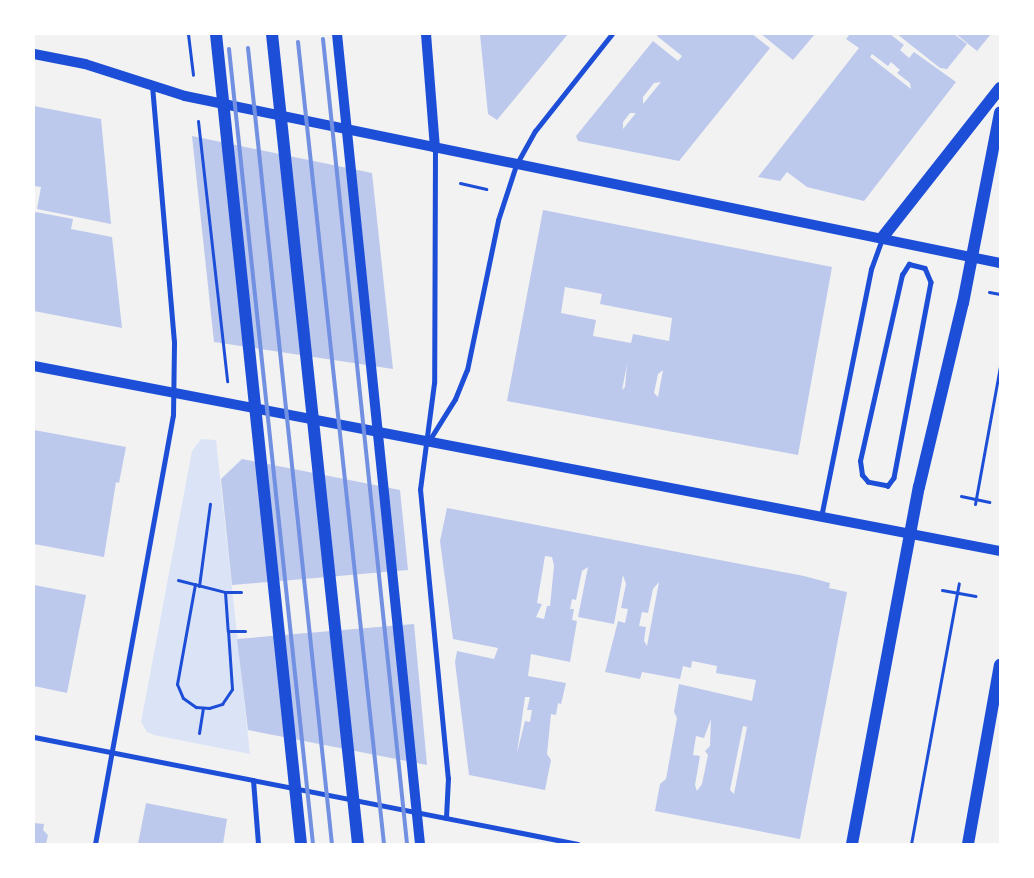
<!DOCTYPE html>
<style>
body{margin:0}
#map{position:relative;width:1034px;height:878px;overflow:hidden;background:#f2f2f2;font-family:Spectral,serif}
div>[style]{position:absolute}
.green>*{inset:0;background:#dbe4f7}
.building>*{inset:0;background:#bdc9ec}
.path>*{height:3px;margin:-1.5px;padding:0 1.5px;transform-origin:1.5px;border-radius:1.5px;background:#1d4ed8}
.pedestrian>*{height:4.5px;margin:-2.25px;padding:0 2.25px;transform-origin:2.25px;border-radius:2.25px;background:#1d4ed8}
.minor>*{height:5px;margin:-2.5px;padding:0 2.5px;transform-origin:2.5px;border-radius:2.5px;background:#1d4ed8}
.secondary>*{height:10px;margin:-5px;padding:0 5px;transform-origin:5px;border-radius:5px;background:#1d4ed8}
.primary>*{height:12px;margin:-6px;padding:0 6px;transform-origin:6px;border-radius:6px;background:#1d4ed8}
.rail>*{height:4px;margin:-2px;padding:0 2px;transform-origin:2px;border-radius:2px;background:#7290e2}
span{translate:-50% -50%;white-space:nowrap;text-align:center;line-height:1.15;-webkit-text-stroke:4px #fff;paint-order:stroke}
.frame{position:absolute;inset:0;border:35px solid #fff;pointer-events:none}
</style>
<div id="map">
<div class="green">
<div style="clip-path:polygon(201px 439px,216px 440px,250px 754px,154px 735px,147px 732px,141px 722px,192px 451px)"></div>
</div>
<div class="building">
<div style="clip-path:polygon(480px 34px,568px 34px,497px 120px,488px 114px)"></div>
<div style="clip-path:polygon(evenodd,659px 34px,752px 34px,770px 48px,679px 161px,578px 141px,576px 136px,653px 41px,678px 61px,682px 56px,657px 36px,659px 34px,661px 82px,643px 104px,643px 97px,654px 83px,661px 82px,659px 34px,630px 113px,636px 113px,623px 129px,623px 122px,630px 113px)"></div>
<div style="clip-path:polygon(761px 34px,815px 34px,793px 60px)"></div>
<div style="clip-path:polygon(evenodd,850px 34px,890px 34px,904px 45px,900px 50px,909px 58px,914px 52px,956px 82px,864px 201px,807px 187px,787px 172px,780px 181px,758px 177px,859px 48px,846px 39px,850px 34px,872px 54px,888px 66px,891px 62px,900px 70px,897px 73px,910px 83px,911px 89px,870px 57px,872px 54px)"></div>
<div style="clip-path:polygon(897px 34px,954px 34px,967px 44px,947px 69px,940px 68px)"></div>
<div style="clip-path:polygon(956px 34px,991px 34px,977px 51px)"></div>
<div style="clip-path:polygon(34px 106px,101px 119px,111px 224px,37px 209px,41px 187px,34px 186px)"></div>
<div style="clip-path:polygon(192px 136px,372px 173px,393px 369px,214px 342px)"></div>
<div style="clip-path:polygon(evenodd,543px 210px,832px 267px,798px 455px,507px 401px,543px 210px,565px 287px,602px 294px,600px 304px,672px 318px,669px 341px,633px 334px,631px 343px,593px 336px,596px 320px,561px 313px,565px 287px,543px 210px,627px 364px,625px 387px,622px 390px,627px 364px,543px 210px,663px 370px,658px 397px,654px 393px,658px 374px,663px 370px)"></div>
<div style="clip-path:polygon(36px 212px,73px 219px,71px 229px,112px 237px,122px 328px,34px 311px,34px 214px)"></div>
<div style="clip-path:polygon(34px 430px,126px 447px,119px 483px,116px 482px,104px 557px,34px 544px)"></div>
<div style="clip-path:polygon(242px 459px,400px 490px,408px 570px,232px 585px,221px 479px)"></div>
<div style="clip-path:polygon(evenodd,447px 508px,804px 576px,830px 583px,829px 588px,847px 592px,800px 839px,655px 811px,660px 784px,666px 779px,677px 718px,674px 712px,679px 684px,752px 701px,756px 680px,716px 673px,717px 666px,692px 661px,691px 668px,683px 666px,680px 679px,642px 672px,640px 679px,605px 672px,618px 621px,625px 623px,628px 609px,621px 608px,626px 584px,623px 575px,614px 624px,578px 617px,588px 567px,582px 571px,576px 600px,572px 599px,570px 609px,574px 609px,572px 620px,577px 621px,570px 662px,531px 654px,528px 676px,566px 683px,561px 704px,558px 703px,556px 715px,551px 714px,547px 754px,551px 760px,545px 790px,469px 775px,455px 662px,457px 651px,494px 659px,498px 648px,453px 639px,440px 541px,447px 508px,545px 556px,552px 557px,554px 566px,550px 606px,547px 606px,544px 619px,536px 617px,542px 604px,537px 603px,545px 556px,447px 508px,659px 582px,647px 646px,644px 641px,646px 627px,639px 626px,642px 612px,648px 613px,653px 589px,659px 582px,447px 508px,525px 697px,530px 697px,527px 710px,532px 710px,530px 722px,525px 721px,517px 753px,525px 697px,447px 508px,711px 719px,710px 746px,705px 751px,708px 755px,702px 784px,697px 791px,695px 785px,700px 756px,693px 755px,696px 736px,704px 738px,711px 719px,447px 508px,743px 726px,747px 727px,734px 794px,730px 790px,743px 726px)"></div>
<div style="clip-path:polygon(34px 585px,86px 595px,67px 693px,34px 686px)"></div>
<div style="clip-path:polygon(414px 624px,427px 765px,248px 730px,237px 639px)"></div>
<div style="clip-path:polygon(146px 803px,227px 819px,223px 844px,138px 844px)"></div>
<div style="clip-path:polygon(34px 823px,44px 824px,43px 830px,48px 835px,46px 844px,34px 844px)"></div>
</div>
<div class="path">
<div style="left:188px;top:34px;width:41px;rotate:83deg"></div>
<div style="left:198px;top:121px;width:262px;rotate:83.6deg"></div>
<div style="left:460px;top:183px;width:27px;rotate:13deg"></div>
<div style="left:989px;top:292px;width:11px;rotate:10deg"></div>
<div style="left:961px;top:496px;width:29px;rotate:12deg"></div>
<div style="left:975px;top:504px;width:140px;rotate:-79.7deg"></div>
<div style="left:178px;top:580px;width:49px;rotate:14.3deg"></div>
<div style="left:225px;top:592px;width:39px;rotate:86deg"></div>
<div style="left:228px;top:631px;width:17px"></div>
<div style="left:195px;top:584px;width:102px;rotate:100.2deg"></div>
<div style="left:177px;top:684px;width:15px;rotate:67deg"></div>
<div style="left:183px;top:698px;width:16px;rotate:35deg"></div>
<div style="left:196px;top:707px;width:13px;rotate:4deg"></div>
<div style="left:209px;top:708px;width:14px;rotate:-17deg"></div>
<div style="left:222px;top:704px;width:18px;rotate:-56deg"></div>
<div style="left:232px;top:689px;width:58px;rotate:-93.9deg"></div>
<div style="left:199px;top:586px;width:83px;rotate:-82.4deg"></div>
<div style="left:942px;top:590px;width:34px;rotate:10deg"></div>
<div style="left:225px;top:592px;width:16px"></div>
<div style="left:199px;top:733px;width:24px;rotate:-81deg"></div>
<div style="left:911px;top:844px;width:265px;rotate:-79.6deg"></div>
</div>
<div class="pedestrian">
<div style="left:909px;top:264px;width:16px;rotate:14deg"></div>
<div style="left:925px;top:268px;width:15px;rotate:67deg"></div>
<div style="left:931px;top:282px;width:199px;rotate:100.7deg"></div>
<div style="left:894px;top:478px;width:10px;rotate:127deg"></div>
<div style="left:888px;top:486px;width:20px;rotate:-169deg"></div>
<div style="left:868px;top:482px;width:9px;rotate:-131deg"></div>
<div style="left:862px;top:475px;width:14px;rotate:-98deg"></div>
<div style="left:860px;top:461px;width:191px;rotate:-77.3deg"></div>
<div style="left:902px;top:275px;width:13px;rotate:-58deg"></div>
</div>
<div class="minor">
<div style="left:435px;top:148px;width:235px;rotate:90.2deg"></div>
<div style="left:434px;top:383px;width:107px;rotate:97.5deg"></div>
<div style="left:420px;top:489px;width:290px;rotate:84.5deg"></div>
<div style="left:448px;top:778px;width:40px;rotate:92.9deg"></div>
<div style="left:430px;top:439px;width:47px;rotate:-58deg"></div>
<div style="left:455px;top:399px;width:31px;rotate:-68deg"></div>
<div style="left:467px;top:370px;width:153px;rotate:-78.3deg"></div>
<div style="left:498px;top:220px;width:58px;rotate:-71.9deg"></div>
<div style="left:516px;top:165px;width:39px;rotate:-61deg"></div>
<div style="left:535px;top:131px;width:124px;rotate:-51.6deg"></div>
<div style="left:821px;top:517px;width:253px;rotate:-78.6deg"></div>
<div style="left:871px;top:269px;width:33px;rotate:-70deg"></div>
<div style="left:34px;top:737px;width:554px;rotate:11.13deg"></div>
<div style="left:253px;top:780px;width:64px;rotate:85.5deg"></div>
<div style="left:95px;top:844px;width:436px;rotate:-79.7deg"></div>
<div style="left:173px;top:415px;width:73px;rotate:-89.2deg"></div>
<div style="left:174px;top:342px;width:257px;rotate:-94.9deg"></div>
</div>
<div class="secondary">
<div style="left:337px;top:34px;width:814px;rotate:84.15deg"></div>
<div style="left:426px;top:34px;width:114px;rotate:85.5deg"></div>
<div style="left:34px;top:54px;width:52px;rotate:11.1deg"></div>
<div style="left:85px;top:64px;width:105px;rotate:17.7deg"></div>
<div style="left:185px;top:96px;width:832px;rotate:11.58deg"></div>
<div style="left:34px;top:366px;width:984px;rotate:10.84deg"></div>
</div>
<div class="primary">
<div style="left:216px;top:34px;width:814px;rotate:84.01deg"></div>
<div style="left:272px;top:34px;width:815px;rotate:83.94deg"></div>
<div style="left:882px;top:238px;width:191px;rotate:-51.8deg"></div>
<div style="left:852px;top:844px;width:363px;rotate:-79.4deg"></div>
<div style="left:919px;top:487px;width:189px;rotate:-76.6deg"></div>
<div style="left:963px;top:303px;width:194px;rotate:-79deg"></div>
<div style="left:968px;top:844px;width:182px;rotate:-79.9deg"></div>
</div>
<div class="rail">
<div style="left:323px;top:39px;width:809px;rotate:84.04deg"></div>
<div style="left:298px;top:42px;width:807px;rotate:83.88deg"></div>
<div style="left:248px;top:48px;width:800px;rotate:83.98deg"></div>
<div style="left:229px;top:49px;width:799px;rotate:83.97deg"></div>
</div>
<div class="frame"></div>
</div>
